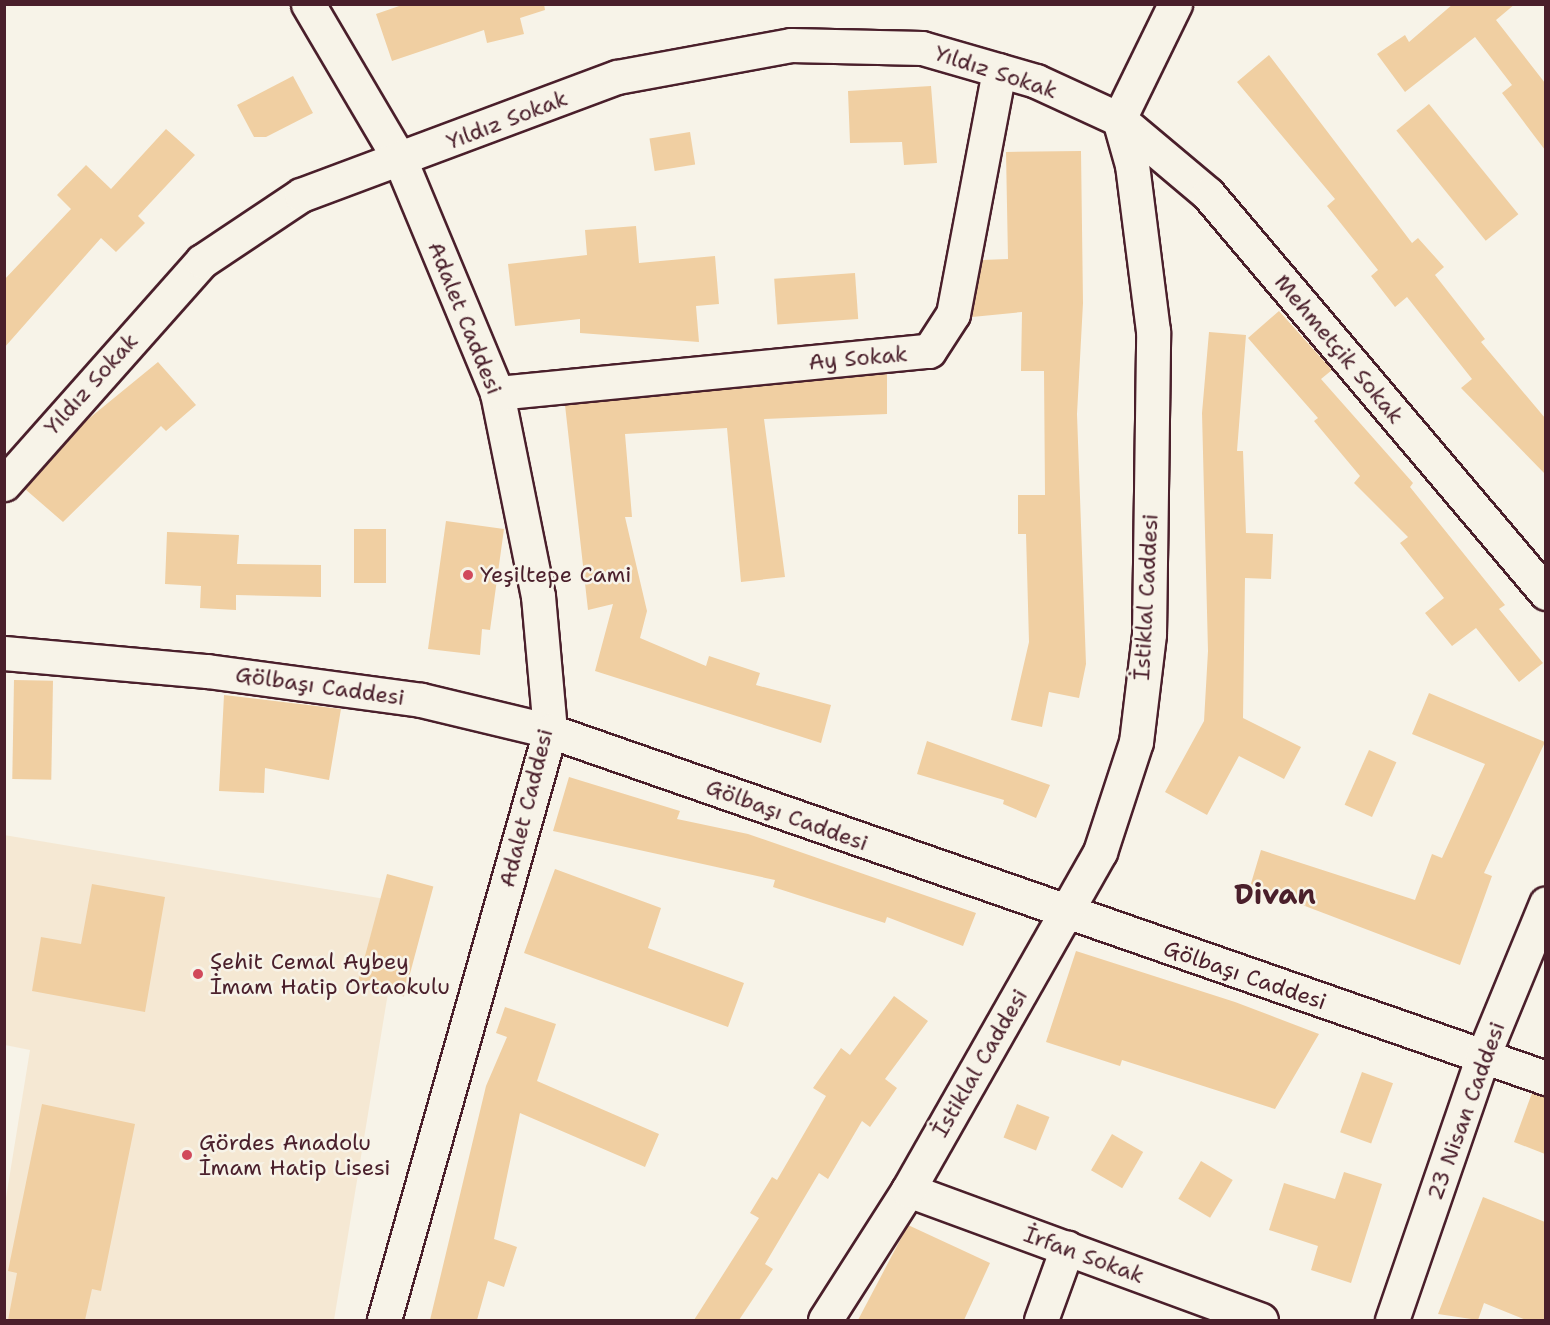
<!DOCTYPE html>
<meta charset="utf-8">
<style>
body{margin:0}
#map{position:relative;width:1550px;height:1325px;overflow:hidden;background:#f7f3e8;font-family:"Shantell Sans",sans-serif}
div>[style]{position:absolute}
.built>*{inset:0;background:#f5e8d3}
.building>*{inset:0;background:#f0cfa2;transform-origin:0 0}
.roads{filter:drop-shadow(2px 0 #4a1f2b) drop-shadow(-2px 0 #4a1f2b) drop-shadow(0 2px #4a1f2b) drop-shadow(0 -2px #4a1f2b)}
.minor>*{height:33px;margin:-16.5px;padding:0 16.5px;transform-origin:16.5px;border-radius:16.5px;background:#f7f3e8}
.dots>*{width:16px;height:16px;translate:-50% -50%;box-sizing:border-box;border:3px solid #f7f3e8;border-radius:50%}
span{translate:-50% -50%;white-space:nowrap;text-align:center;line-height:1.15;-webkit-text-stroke:5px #f7f3e8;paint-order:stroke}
.street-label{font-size:22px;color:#4a1f2b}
.poi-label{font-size:22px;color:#4a1f2b}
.left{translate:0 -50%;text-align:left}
.district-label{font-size:28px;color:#4a1f2b;font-weight:700}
.frame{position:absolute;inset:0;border:6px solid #4a1f2b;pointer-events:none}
</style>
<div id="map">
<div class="built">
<div style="clip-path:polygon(4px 835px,403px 902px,334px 1320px,5px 1320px,5px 1204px,30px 1050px,5px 1045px)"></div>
</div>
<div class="building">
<div style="clip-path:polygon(405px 4px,544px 4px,545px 10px,520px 18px,524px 34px,487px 43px,484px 30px,392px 61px,376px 14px)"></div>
<div style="clip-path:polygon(1453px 4px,1515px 4px,1496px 20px,1545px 83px,1545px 150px,1502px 93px,1512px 85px,1475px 37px,1405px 92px,1377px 54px,1405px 35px,1409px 42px)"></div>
<div style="clip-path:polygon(1269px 55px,1412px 243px,1418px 238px,1444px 267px,1435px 275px,1485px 339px,1481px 342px,1545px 418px,1545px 474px,1461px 388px,1472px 379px,1407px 297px,1395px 307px,1371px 276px,1378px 270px,1327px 206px,1335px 199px,1237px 82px)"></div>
<div style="clip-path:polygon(293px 76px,313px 113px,266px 137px,254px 137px,237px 105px)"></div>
<div style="clip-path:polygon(931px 86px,937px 163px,904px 165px,902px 142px,850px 143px,848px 91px)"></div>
<div style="left:1429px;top:104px;width:142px;height:42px;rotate:51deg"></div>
<div style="clip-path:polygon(166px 129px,195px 155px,138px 216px,145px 223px,116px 252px,101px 238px,4px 348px,4px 280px,71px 209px,57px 195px,86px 165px,111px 189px)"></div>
<div style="left:690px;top:132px;width:33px;height:41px;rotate:81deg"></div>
<div style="clip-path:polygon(1081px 151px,1083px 303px,1077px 414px,1086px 664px,1079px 698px,1049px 692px,1042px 727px,1011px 720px,1029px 642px,1026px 534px,1018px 534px,1018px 495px,1045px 495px,1044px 371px,1021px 371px,1022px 312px,972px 317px,982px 260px,1008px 259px,1006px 152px)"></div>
<div style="clip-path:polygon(636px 226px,639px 263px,715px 256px,719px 304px,696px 306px,699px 342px,580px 333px,580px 319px,515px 326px,508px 264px,587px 255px,585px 230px)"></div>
<div style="left:855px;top:273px;width:46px;height:81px;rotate:86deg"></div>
<div style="clip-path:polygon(1279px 311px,1332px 370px,1321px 379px,1413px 483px,1410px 487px,1505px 605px,1499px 609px,1543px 663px,1519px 682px,1476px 628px,1452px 646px,1425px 613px,1444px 598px,1400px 543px,1408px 537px,1354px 483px,1360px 476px,1314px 421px,1318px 418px,1248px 338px)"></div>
<div style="clip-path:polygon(1209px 332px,1246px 335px,1237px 451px,1243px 451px,1246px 533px,1273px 534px,1271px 579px,1245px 578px,1243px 718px,1301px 747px,1284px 779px,1239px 756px,1207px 815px,1165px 792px,1204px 721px,1208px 651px,1202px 413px)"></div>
<div style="clip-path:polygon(158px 362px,196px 405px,166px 431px,161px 426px,63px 522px,25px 489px,81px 425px)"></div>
<div style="clip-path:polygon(887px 374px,887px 414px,764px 419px,785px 577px,741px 582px,727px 428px,625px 434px,632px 517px,625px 517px,647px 611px,640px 638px,706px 666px,709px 656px,760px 673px,756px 685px,831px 705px,821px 743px,595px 671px,613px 604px,588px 610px,565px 405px)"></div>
<div style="clip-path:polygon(446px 521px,504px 529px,490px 630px,482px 629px,480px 655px,428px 649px)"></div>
<div style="left:354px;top:529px;width:32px;height:54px"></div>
<div style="clip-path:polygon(167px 532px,239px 535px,237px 564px,321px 565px,321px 597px,236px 595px,236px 610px,200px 608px,201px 586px,165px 584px)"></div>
<div style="left:14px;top:680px;width:39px;height:99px;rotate:1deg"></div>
<div style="clip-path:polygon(1429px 693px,1545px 742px,1484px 873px,1492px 876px,1460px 965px,1284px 898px,1249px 890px,1261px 850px,1415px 900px,1432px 854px,1442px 858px,1485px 764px,1412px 734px)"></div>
<div style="clip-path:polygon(224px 695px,341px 709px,329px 780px,265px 768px,264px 793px,219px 791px)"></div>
<div style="clip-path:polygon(927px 741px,1050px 785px,1036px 818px,1003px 804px,1004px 800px,917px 774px)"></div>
<div style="left:1369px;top:750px;width:30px;height:60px;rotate:24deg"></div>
<div style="clip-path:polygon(569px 777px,680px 811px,677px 819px,748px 834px,976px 913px,963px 946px,887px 917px,885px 923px,773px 887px,775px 880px,553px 831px)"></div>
<div style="clip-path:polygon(555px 869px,661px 908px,648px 948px,744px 983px,728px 1027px,524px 953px)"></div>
<div style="left:387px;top:874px;width:48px;height:114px;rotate:15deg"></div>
<div style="clip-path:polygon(92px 884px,165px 897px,145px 1012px,32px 991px,41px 937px,81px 944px)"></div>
<div style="clip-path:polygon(1076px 951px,1235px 1002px,1319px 1034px,1275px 1109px,1122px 1060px,1120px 1066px,1046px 1042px)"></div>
<div style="clip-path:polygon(894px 996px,928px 1021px,885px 1079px,897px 1088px,870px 1127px,862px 1121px,828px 1179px,819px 1173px,765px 1264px,773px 1269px,739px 1320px,694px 1320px,759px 1218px,750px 1213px,772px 1177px,777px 1180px,826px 1096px,813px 1088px,841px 1048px,850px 1055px)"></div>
<div style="clip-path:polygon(505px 1007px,556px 1024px,537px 1081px,659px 1134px,645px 1167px,520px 1113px,494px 1239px,517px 1247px,504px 1287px,488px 1281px,477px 1320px,430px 1320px,486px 1086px,507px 1037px,496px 1033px)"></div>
<div style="left:1362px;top:1072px;width:33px;height:64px;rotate:20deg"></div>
<div style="clip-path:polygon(1532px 1093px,1545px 1096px,1545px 1154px,1514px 1142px)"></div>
<div style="clip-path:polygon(42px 1104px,135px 1124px,101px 1291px,92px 1289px,85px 1320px,8px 1320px,17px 1273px,8px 1271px)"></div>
<div style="left:1017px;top:1104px;width:35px;height:36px;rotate:22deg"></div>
<div style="left:1112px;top:1134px;width:36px;height:42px;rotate:30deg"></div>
<div style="left:1201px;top:1161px;width:37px;height:44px;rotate:31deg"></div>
<div style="clip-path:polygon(1344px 1172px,1382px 1184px,1351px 1283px,1311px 1270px,1318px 1246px,1269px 1230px,1284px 1183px,1335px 1199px)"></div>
<div style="clip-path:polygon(1483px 1197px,1545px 1222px,1545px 1320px,1526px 1320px,1484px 1303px,1478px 1320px,1438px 1314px)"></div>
<div style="clip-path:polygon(908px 1225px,990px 1263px,964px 1320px,858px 1320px)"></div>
</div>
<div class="roads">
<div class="minor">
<div style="left:308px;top:4px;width:183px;rotate:59.5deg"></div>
<div style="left:401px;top:162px;width:250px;rotate:67.4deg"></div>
<div style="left:497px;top:393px;width:207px;rotate:78.6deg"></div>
<div style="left:538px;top:596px;width:136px;rotate:84.9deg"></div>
<div style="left:550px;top:731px;width:612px;rotate:105.74deg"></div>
<div style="left:1119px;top:119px;width:128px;rotate:-64deg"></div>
<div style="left:497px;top:393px;width:434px;rotate:-5.6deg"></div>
<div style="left:929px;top:351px;width:44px;rotate:-57deg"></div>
<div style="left:953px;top:314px;width:248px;rotate:-79.3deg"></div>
<div style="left:4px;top:484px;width:298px;rotate:-48.4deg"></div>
<div style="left:202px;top:261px;width:119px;rotate:-33.7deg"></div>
<div style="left:301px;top:195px;width:337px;rotate:-20.5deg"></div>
<div style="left:617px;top:77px;width:177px;rotate:-10.4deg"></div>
<div style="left:791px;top:45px;width:131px;rotate:1.3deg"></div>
<div style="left:922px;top:48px;width:119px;rotate:16.1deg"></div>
<div style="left:1036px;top:81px;width:91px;rotate:24.6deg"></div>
<div style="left:1119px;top:119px;width:116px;rotate:40.1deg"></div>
<div style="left:1208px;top:194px;width:523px;rotate:49.73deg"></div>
<div style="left:4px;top:653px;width:204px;rotate:5.1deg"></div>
<div style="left:207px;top:671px;width:216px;rotate:7.7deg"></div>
<div style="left:421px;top:700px;width:133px;rotate:13.5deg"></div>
<div style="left:550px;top:731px;width:1055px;rotate:19.21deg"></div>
<div style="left:908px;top:1190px;width:376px;rotate:20.2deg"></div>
<div style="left:825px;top:1320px;width:154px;rotate:-57.4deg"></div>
<div style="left:908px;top:1190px;width:389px;rotate:-60.4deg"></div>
<div style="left:1100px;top:852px;width:116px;rotate:-71.9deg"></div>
<div style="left:1136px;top:742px;width:109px;rotate:-83.1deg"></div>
<div style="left:1149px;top:634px;width:303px;rotate:-89.2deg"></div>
<div style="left:1153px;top:331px;width:167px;rotate:-97.2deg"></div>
<div style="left:1132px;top:165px;width:48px;rotate:-105.8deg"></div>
<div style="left:1041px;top:1320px;width:77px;rotate:-70.1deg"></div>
<div style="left:1392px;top:1320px;width:279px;rotate:-71deg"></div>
<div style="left:1483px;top:1056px;width:165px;rotate:-67.6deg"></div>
</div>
</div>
<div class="dots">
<div style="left:468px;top:575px;background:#d1495b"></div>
<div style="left:198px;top:974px;background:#d1495b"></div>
<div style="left:187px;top:1155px;background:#d1495b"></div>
</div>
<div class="street-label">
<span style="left:996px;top:72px;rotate:18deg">Yıldız Sokak</span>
<span style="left:507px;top:120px;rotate:-21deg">Yıldız Sokak</span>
<span style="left:465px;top:318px;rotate:68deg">Adalet Caddesi</span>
<span style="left:1339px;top:349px;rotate:50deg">Mehmetçik Sokak</span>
<span style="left:858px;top:358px;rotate:-5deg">Ay Sokak</span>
<span style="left:91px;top:384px;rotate:-48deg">Yıldız Sokak</span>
<span style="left:1146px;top:597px;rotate:-87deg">İstiklal Caddesi</span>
<span style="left:320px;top:686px;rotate:8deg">Gölbaşı Caddesi</span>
<span style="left:526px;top:808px;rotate:-76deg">Adalet Caddesi</span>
<span style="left:787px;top:815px;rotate:20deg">Gölbaşı Caddesi</span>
<span style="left:1245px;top:975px;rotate:19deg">Gölbaşı Caddesi</span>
<span style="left:980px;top:1063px;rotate:-60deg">İstiklal Caddesi</span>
<span style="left:1466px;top:1111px;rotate:-70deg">23 Nisan Caddesi</span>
<span style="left:1084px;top:1255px;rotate:20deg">İrfan Sokak</span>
</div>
<div class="poi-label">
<span class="left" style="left:480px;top:575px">Yeşiltepe Cami</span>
<span class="left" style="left:210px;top:974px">Şehit Cemal Aybey<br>İmam Hatip Ortaokulu</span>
<span class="left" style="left:199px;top:1155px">Gördes Anadolu<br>İmam Hatip Lisesi</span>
</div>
<div class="district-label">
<span style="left:1275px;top:894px">Divan</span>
</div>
<div class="frame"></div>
</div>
